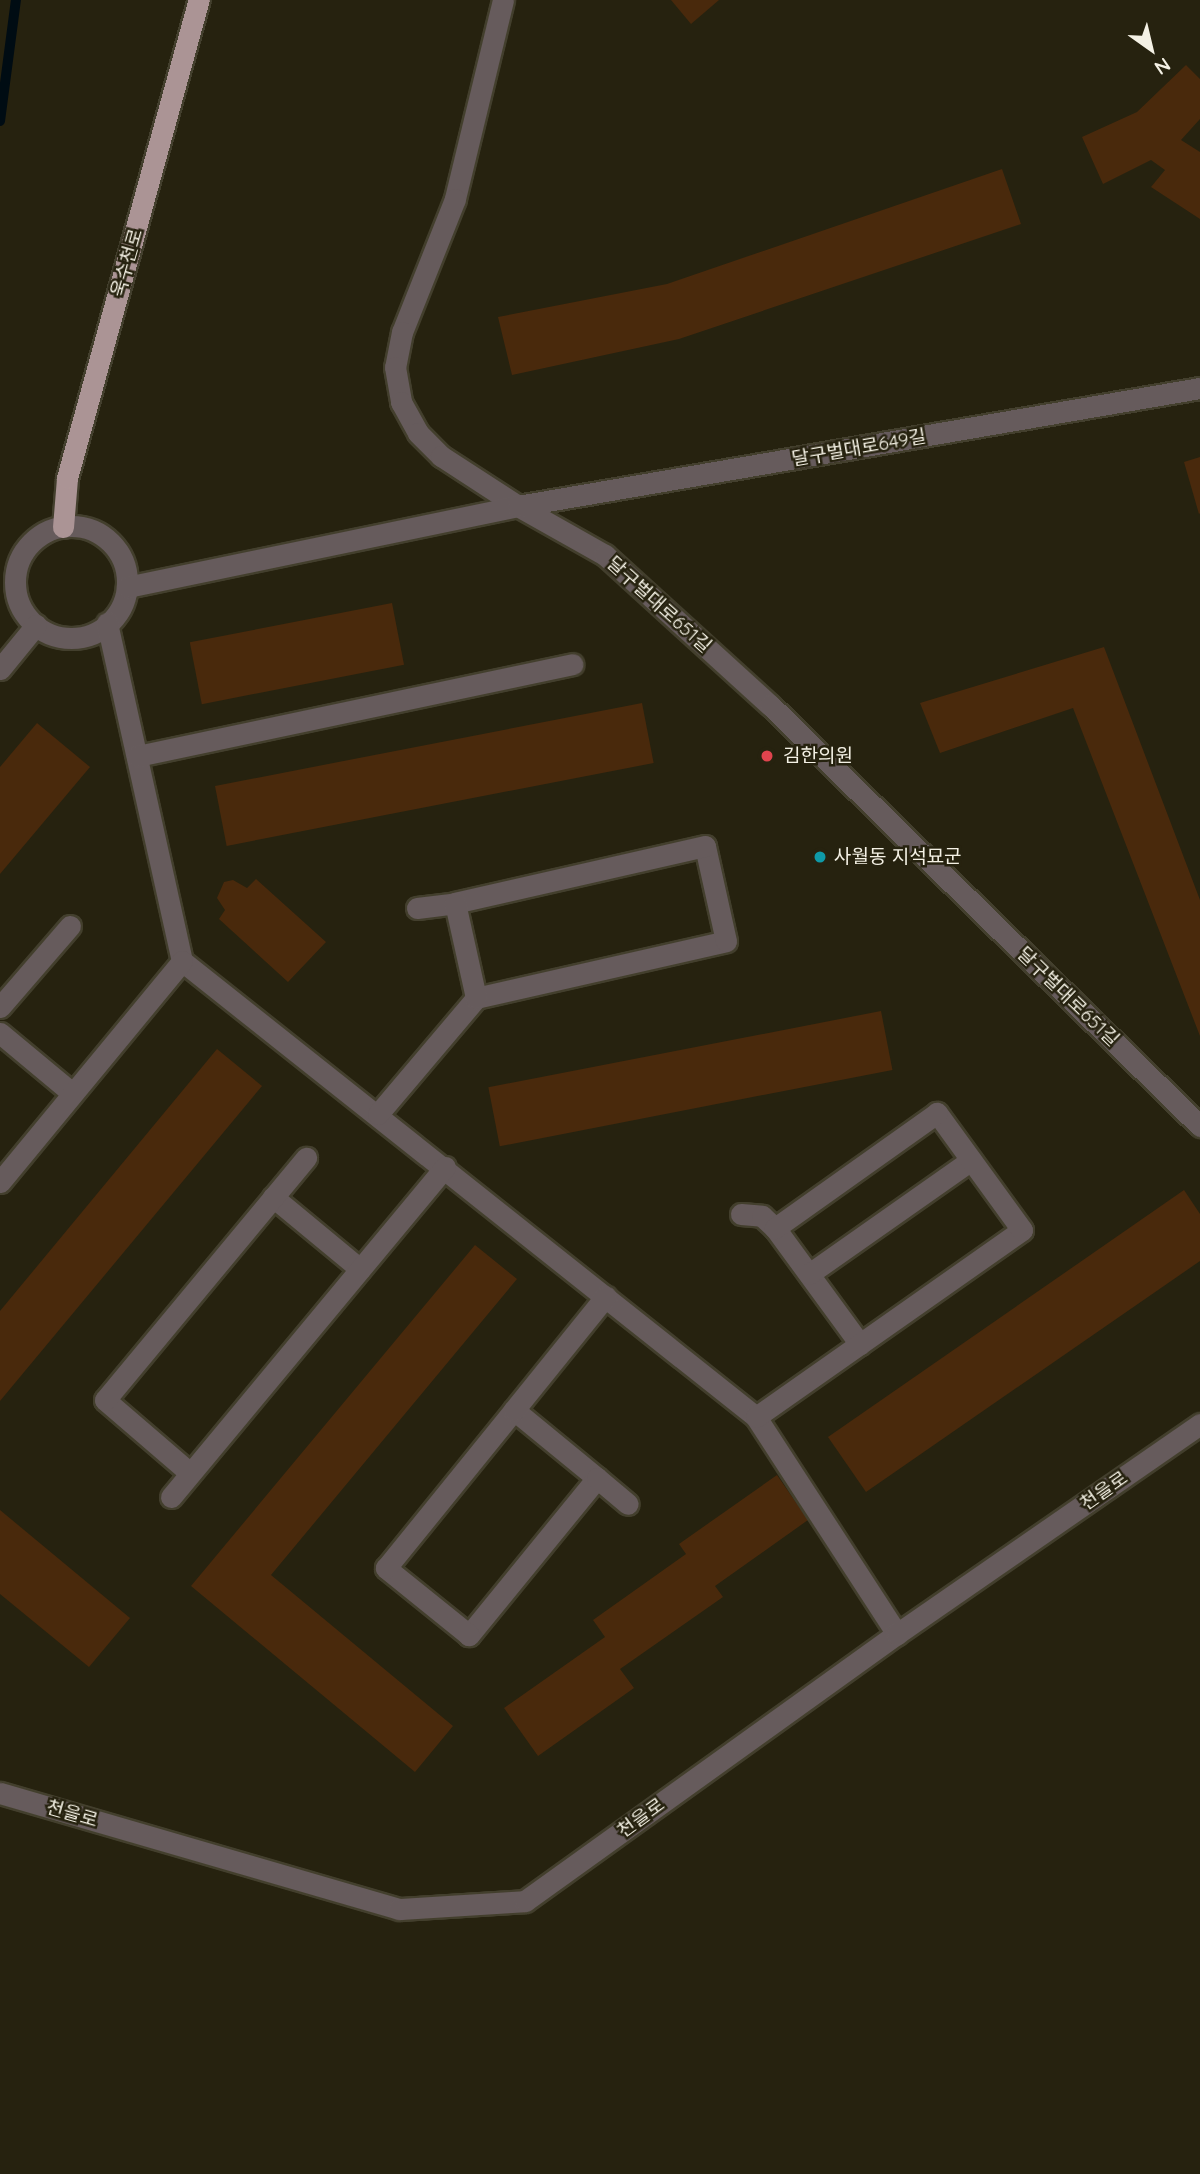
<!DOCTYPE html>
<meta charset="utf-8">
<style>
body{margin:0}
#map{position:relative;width:1200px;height:2174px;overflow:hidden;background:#26220f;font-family:Quicksand,"Noto Sans KR",sans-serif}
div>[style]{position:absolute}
.stream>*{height:10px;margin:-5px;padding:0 5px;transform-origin:5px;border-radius:5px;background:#000c13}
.building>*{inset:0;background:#49290c;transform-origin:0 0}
.roads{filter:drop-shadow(2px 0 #433f2d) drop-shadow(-2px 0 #433f2d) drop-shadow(0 2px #433f2d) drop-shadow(0 -2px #433f2d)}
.minor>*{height:21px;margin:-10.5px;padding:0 10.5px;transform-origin:10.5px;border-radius:10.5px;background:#665b5c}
.minor>.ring{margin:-10.5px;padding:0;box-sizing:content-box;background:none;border:21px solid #665b5c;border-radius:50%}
.major>*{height:21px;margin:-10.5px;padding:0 10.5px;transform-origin:10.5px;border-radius:10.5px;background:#ab9495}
.dots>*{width:19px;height:19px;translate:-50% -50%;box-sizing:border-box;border:4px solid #26220f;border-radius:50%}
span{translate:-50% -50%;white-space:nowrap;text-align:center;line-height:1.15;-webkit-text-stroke:5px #26220f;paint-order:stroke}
.street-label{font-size:19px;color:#f4f1e5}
.poi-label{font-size:19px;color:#f4f1e5}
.left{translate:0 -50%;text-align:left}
.north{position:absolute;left:1116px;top:14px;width:70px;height:70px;-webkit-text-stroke:5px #26220f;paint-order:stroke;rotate:146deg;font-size:19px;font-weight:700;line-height:28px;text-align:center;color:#f4f1e5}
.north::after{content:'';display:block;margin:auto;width:24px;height:32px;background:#f4f1e5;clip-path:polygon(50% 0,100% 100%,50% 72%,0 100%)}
</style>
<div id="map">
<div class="stream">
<div style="left:0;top:121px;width:122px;rotate:-82.5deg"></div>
</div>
<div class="building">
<div style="clip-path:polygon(671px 0,719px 0,691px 24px)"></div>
<div style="clip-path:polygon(1186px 65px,1200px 79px,1200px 119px,1181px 140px,1200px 152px,1200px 219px,1151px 187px,1165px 170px,1151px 160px,1103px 184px,1082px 137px,1137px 112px)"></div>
<div style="clip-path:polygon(1002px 169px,1021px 224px,679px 339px,512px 375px,498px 317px,667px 284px)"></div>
<div style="clip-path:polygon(1200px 457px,1200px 513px,1199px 514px,1184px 462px)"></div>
<div style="left:392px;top:603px;width:63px;height:206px;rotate:79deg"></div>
<div style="clip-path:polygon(1104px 647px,1200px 900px,1200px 1036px,1073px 708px,940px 753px,920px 703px)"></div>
<div style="left:642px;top:703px;width:61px;height:435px;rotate:79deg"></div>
<div style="clip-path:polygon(37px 723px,90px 767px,0 874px,0 767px)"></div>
<div style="clip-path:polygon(256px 879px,326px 942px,288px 982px,219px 919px,225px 910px,217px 898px,224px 882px,233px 880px,247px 888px)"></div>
<div style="left:881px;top:1011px;width:60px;height:400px;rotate:79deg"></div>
<div style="clip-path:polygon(217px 1049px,262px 1086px,0 1401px,0 1311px)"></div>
<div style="clip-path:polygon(1184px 1190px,1200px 1214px,1200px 1261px,866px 1492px,828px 1437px)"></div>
<div style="clip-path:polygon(475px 1245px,517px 1279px,271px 1575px,453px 1726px,415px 1772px,191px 1586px)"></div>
<div style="clip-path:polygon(777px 1475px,808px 1520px,715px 1586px,723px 1597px,620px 1669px,634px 1688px,538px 1756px,504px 1708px,605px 1637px,593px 1620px,686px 1554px,679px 1544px)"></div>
<div style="clip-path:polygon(0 1510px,130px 1618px,89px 1667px,0 1594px)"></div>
</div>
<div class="roads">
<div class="minor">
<div style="left:503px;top:0;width:205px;rotate:103.6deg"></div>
<div style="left:455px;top:199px;width:143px;rotate:111.7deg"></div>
<div style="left:402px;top:332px;width:36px;rotate:101deg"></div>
<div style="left:395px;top:367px;width:36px;rotate:80deg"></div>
<div style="left:401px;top:402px;width:35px;rotate:61deg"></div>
<div style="left:418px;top:433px;width:33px;rotate:45deg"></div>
<div style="left:441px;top:456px;width:92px;rotate:33deg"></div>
<div style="left:518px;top:506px;width:100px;rotate:29.4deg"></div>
<div style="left:605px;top:555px;width:223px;rotate:42.3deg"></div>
<div style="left:770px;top:705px;width:602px;rotate:44.39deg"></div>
<div class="ring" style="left:15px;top:526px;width:91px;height:91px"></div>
<div style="left:127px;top:587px;width:399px;rotate:-11.7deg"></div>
<div style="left:518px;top:506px;width:692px;rotate:-9.82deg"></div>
<div style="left:107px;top:623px;width:346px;rotate:77.5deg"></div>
<div style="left:182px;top:961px;width:733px;rotate:38.46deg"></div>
<div style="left:756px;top:1417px;width:259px;rotate:57deg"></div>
<div style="left:0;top:669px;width:57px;rotate:-50.7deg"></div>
<div style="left:137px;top:756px;width:445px;rotate:-11.9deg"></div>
<div style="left:417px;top:908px;width:38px;rotate:-7deg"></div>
<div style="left:0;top:1007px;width:107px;rotate:-49.2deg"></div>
<div style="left:0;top:1033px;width:94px;rotate:39.8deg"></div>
<div style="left:378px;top:1114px;width:152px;rotate:-49.8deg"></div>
<div style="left:476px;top:998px;width:256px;rotate:-12.8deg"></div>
<div style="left:726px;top:941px;width:97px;rotate:-102.5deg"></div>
<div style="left:705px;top:846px;width:256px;rotate:167.2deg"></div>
<div style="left:455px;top:903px;width:97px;rotate:77.5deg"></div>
<div style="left:0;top:1182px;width:286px;rotate:-50.5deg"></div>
<div style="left:273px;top:1197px;width:113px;rotate:39.6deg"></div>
<div style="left:741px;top:1214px;width:21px;rotate:5deg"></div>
<div style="left:762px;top:1216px;width:18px;rotate:43deg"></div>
<div style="left:775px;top:1228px;width:144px;rotate:53.8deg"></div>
<div style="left:809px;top:1274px;width:198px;rotate:-35.1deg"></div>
<div style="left:514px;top:1410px;width:107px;rotate:39.3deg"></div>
<div style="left:597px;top:1478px;width:203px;rotate:129.2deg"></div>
<div style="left:469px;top:1635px;width:107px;rotate:-141.1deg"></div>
<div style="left:386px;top:1568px;width:203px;rotate:-51deg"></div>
<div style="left:514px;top:1410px;width:146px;rotate:-51.1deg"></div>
<div style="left:756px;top:1417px;width:325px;rotate:-35.1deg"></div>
<div style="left:1022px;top:1230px;width:145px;rotate:-126deg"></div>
<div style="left:937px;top:1113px;width:199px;rotate:144.6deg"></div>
<div style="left:190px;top:1473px;width:112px;rotate:-139.3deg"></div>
<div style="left:105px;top:1400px;width:315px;rotate:-50.3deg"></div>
<div style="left:597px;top:1478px;width:40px;rotate:40deg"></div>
<div style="left:171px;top:1497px;width:429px;rotate:-50.3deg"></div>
<div style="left:0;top:1793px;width:416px;rotate:16.2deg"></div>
<div style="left:399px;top:1909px;width:126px;rotate:-3.6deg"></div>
<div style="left:525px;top:1901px;width:458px;rotate:-35.7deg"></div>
<div style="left:897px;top:1634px;width:369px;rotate:-34.7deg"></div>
</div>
<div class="major">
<div style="left:63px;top:527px;width:49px;rotate:-85.3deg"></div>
<div style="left:67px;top:478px;width:496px;rotate:-74.6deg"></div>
</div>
</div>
<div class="dots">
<div style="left:767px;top:756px;background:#e0444e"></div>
<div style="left:820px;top:857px;background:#0f9aa8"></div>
</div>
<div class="street-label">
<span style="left:127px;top:263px;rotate:-74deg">욱수천로</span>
<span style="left:859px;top:448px;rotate:-10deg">달구벌대로649길</span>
<span style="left:659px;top:605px;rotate:42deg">달구벌대로651길</span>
<span style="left:1068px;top:997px;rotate:44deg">달구벌대로651길</span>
<span style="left:1104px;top:1491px;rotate:-35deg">천을로</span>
<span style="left:72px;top:1814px;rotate:16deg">천을로</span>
<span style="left:641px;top:1818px;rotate:-36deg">천을로</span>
</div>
<div class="poi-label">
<span class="left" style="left:783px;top:756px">김한의원</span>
<span class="left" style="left:834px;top:857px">사월동 지석묘군</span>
</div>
<div class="north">N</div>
</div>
